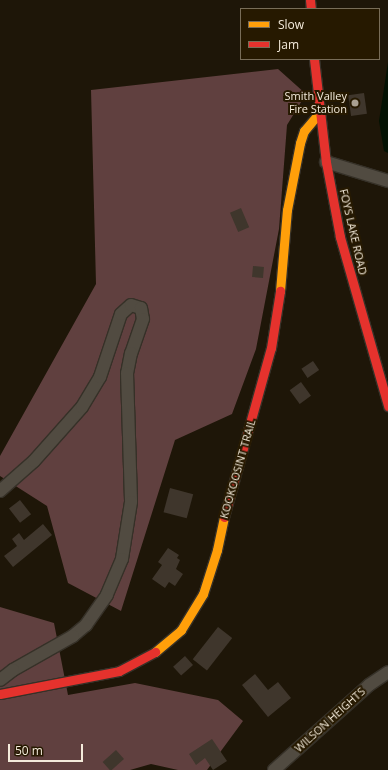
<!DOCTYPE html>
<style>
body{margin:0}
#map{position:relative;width:388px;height:770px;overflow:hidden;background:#1e1608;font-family:"Open Sans",sans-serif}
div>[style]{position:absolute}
.forest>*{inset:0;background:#60403f}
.water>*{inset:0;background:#031102}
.building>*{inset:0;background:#3f362c;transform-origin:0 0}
.roads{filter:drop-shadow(1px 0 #363128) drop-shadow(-1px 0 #363128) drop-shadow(0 1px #363128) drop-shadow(0 -1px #363128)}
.street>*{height:12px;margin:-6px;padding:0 6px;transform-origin:6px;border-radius:6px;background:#514b41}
.slow>*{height:9px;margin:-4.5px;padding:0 4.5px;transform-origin:4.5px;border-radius:4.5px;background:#ff9f0a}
.jam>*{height:9px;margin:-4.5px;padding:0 4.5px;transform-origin:4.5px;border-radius:4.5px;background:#e5322d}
.dots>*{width:11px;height:11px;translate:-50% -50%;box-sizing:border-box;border:2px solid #261900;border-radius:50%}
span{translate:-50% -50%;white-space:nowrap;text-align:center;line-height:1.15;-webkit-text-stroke:4px #261900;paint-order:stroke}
.poi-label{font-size:11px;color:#f4ebdb}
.right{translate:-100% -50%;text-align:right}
.street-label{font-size:11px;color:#f4ebdb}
.legend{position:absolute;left:240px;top:8px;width:140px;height:52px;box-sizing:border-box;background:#261900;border:1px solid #786d58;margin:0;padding:5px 7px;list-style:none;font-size:12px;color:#f4ebdb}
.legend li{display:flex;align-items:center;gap:8px;height:20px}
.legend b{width:20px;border:1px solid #786d58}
.scale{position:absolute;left:8px;top:744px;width:75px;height:18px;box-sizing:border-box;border:2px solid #f4ebdb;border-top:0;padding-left:5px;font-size:12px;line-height:14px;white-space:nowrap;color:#f4ebdb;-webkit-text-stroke:3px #261900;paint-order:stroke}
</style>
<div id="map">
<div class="forest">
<div style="clip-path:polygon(278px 69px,306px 94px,287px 125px,279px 229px,256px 349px,232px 414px,175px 440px,121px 611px,68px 583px,47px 506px,0 476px,0 456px,96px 284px,91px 90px)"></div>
<div style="clip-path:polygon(0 607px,54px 623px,68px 695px,135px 683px,218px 700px,243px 721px,207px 770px,178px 770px,151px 764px,130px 770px,0 770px)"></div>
</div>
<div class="water">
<div style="clip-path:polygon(388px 62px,388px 153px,384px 151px,379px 121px)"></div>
</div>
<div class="building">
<div style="left:364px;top:93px;width:21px;height:16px;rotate:82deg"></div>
<div style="left:241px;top:208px;width:21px;height:12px;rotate:67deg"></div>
<div style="left:253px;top:266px;width:11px;height:11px;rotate:5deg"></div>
<div style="left:313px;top:361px;width:11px;height:14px;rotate:56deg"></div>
<div style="left:301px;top:382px;width:17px;height:14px;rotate:54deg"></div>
<div style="left:170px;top:488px;width:24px;height:25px;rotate:15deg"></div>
<div style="left:20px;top:500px;width:18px;height:14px;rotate:52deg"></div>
<div style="clip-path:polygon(43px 524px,52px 535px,13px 567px,4px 556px,17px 546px,12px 539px,19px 533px,24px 540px)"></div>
<div style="clip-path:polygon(168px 548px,179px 555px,177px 558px,180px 560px,176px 569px,183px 574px,175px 586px,169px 582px,165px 588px,152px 579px,162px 565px,158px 562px)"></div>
<div style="left:218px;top:627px;width:18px;height:41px;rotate:38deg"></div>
<div style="left:185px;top:656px;width:12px;height:16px;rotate:48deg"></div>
<div style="clip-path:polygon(255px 674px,268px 690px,278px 682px,291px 698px,268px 717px,242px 685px)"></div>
<div style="clip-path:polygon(212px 739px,227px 761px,213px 770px,205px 758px,196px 765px,189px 754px)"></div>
<div style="left:116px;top:750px;width:12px;height:18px;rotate:48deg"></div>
</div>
<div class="roads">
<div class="street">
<div style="left:326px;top:162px;width:65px;rotate:17deg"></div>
<div style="left:0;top:491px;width:45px;rotate:-41.4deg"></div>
<div style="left:34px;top:461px;width:72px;rotate:-48.4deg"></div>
<div style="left:82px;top:407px;width:35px;rotate:-59deg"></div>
<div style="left:100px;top:377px;width:66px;rotate:-71.6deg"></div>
<div style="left:121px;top:314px;width:13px;rotate:-42deg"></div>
<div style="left:131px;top:305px;width:10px;rotate:17deg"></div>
<div style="left:141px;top:308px;width:11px;rotate:80deg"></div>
<div style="left:143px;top:319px;width:36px;rotate:109deg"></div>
<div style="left:131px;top:353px;width:20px;rotate:101deg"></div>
<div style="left:127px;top:373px;width:129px;rotate:88.2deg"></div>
<div style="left:131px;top:502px;width:58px;rotate:99deg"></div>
<div style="left:122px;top:559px;width:39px;rotate:113deg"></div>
<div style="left:107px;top:595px;width:37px;rotate:125deg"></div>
<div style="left:86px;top:625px;width:17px;rotate:140deg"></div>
<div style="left:73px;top:636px;width:69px;rotate:150.5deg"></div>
<div style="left:13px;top:670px;width:16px;rotate:142deg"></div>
<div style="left:274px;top:770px;width:127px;rotate:-41.8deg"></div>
<div style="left:369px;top:685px;width:23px;rotate:-34deg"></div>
</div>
<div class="slow">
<div style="left:280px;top:291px;width:81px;rotate:-85.1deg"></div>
<div style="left:287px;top:210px;width:68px;rotate:-79deg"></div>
<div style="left:300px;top:143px;width:13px;rotate:-72deg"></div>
<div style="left:304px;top:131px;width:23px;rotate:-50deg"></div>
<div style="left:155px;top:652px;width:34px;rotate:-40deg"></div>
<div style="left:181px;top:630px;width:42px;rotate:-58.6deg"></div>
<div style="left:203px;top:594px;width:46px;rotate:-72.3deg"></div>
<div style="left:217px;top:550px;width:34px;rotate:-78deg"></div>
</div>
<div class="jam">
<div style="left:310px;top:0;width:9px;rotate:84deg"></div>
<div style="left:314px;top:59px;width:104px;rotate:83.4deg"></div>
<div style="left:326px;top:162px;width:76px;rotate:79.4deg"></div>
<div style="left:340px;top:237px;width:176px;rotate:74.1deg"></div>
<div style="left:224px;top:517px;width:175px;rotate:-74.5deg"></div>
<div style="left:271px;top:348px;width:58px;rotate:-81deg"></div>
<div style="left:0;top:694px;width:121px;rotate:-10.9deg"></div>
<div style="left:119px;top:671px;width:41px;rotate:-27.8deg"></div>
</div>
</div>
<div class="dots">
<div style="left:355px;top:103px;background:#a9a091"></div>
</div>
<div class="poi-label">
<span class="right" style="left:347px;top:103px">Smith Valley<br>Fire Station</span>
</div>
<div class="street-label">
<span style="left:353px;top:232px;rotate:77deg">FOYS LAKE ROAD</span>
<span style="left:238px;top:469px;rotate:-74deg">KOOKOOSINT TRAIL</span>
<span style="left:330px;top:720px;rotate:-42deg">WILSON HEIGHTS</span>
</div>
<ul class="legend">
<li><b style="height:5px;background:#ff9f0a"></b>Slow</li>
<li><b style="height:5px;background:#e5322d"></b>Jam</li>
</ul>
<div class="scale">50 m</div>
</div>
